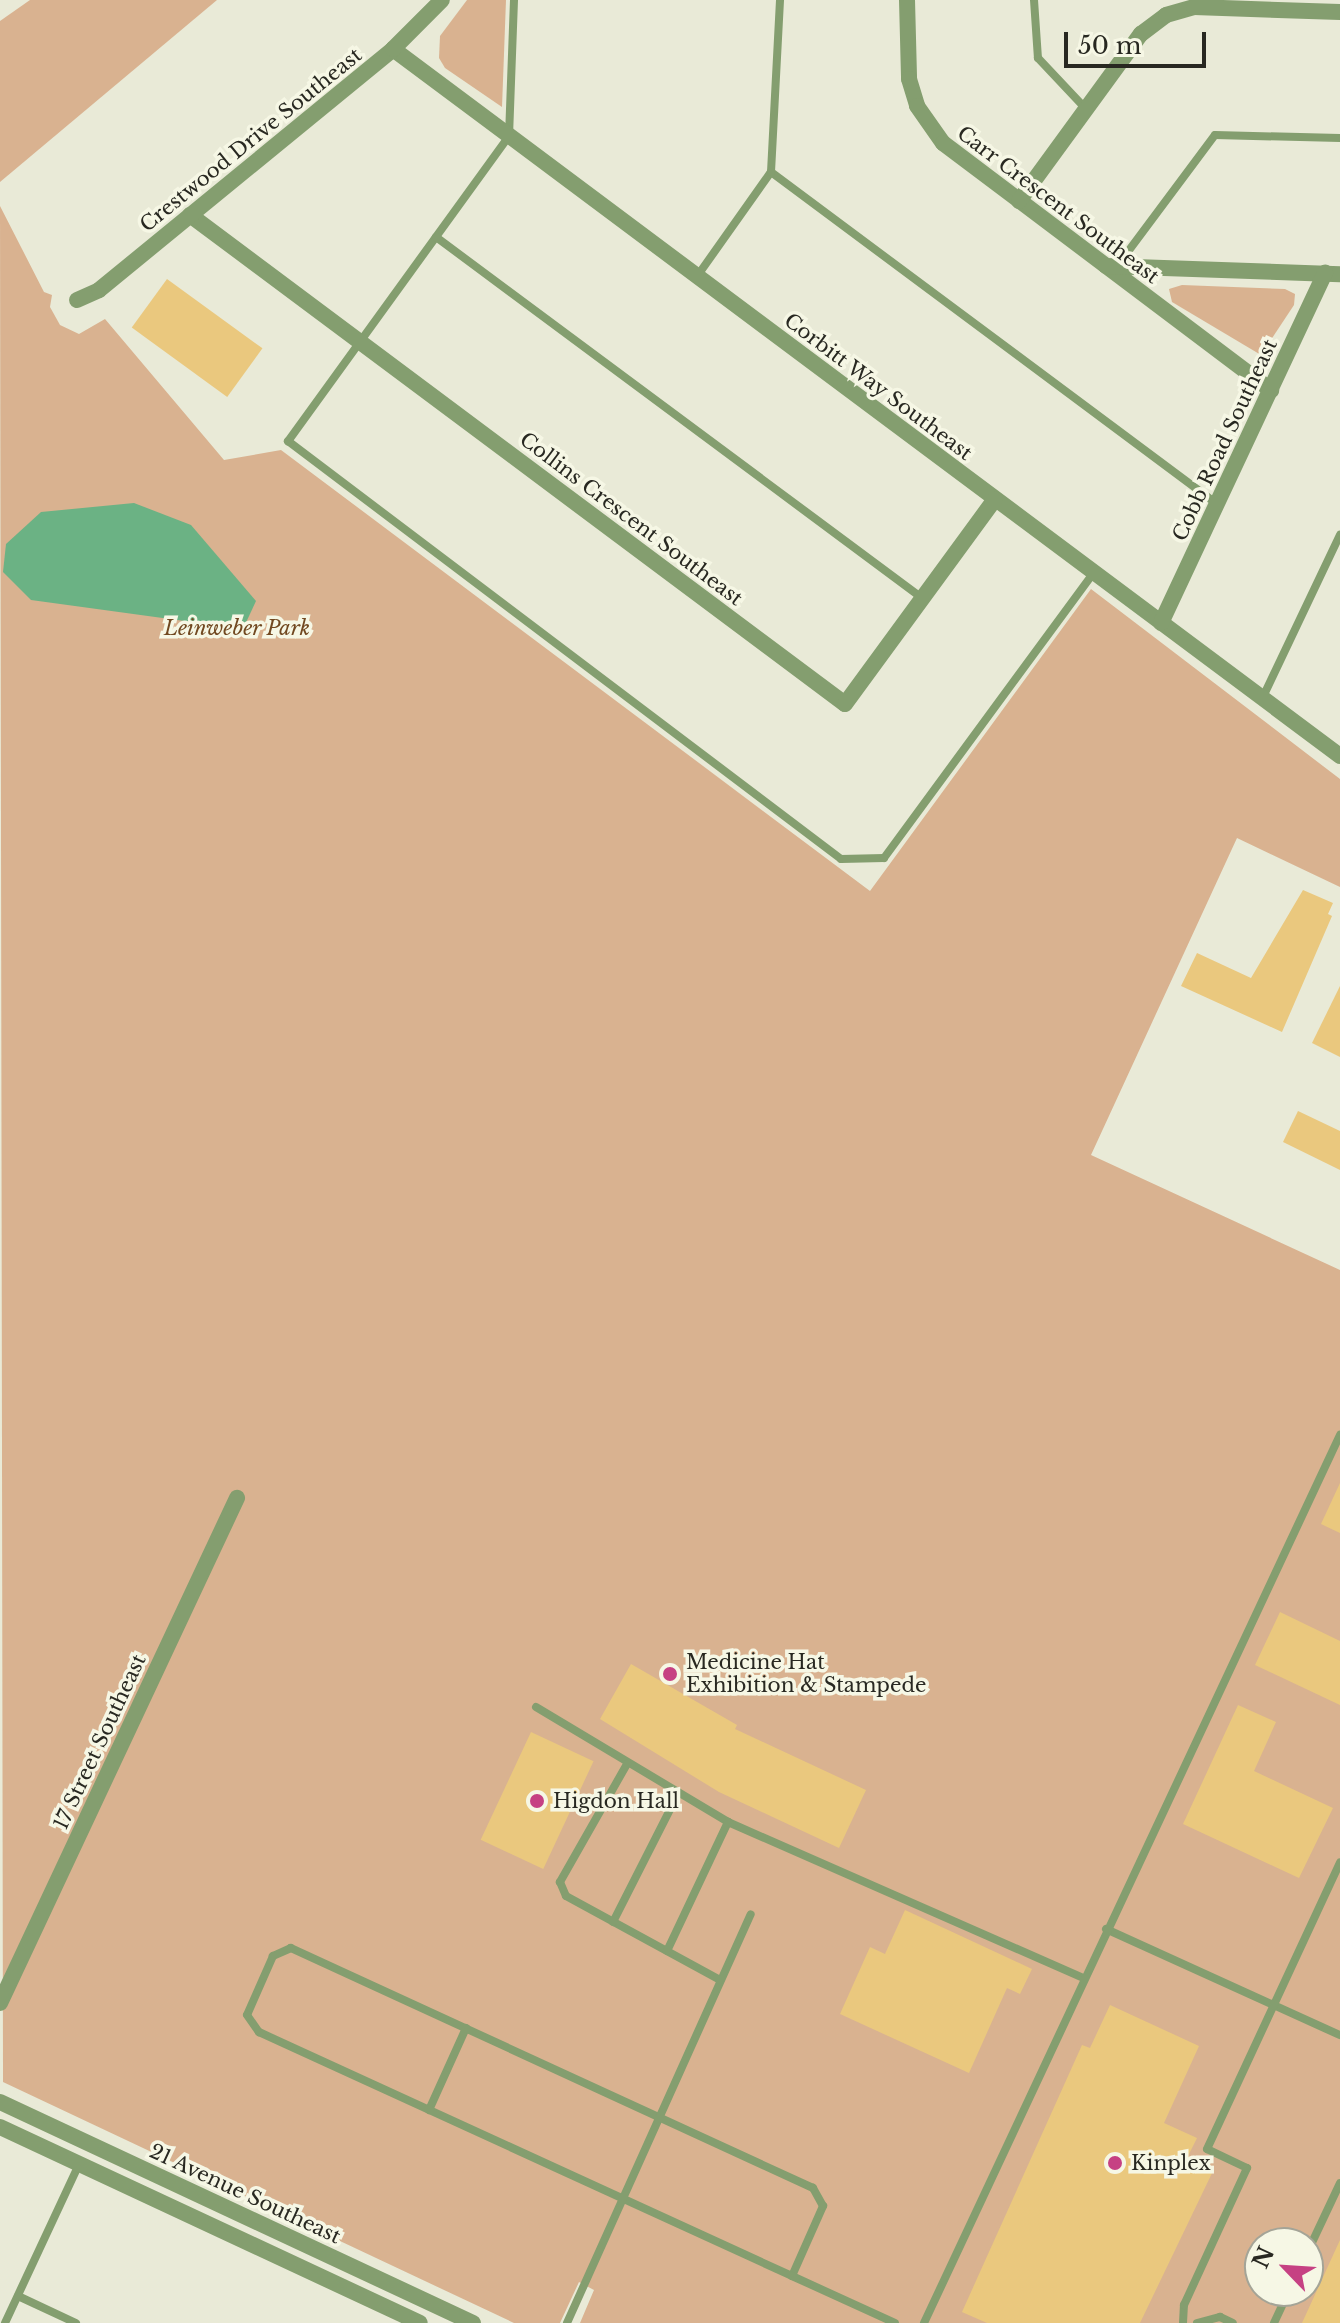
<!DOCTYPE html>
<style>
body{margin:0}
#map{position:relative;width:1340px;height:2323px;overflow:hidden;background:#e9ead7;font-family:"Libre Baskerville",serif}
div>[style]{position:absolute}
.green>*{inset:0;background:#d9b290}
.water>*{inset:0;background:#6bb284}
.building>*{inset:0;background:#eac87e;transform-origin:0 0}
.service>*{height:8px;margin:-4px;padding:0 4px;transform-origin:4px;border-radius:4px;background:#849e6f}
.minor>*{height:16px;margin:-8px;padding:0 8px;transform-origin:8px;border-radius:8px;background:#849e6f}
.dots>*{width:22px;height:22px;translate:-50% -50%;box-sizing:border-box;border:4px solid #f6f7e5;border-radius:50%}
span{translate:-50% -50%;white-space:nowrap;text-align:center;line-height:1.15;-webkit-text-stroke:7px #f6f7e5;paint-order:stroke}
.street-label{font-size:20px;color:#282821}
.park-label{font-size:20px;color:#714820;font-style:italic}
.poi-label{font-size:20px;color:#282821}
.left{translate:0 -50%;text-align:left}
.north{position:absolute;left:1244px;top:2227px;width:80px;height:80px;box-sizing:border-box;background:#f6f7e5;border:2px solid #a4a497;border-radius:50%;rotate:295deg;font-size:22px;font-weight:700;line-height:32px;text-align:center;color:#282821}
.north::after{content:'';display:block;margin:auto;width:28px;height:36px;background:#c64183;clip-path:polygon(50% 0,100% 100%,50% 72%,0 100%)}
.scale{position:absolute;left:1064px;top:32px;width:142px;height:36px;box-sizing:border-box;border:4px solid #282821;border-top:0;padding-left:10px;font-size:24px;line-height:28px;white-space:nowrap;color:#282821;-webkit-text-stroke:6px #f6f7e5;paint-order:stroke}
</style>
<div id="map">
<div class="green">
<div style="clip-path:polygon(30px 0,217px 0,0 182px,0 21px)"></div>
<div style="clip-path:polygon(467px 0,506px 0,502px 107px,445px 68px,439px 58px,440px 36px)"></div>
<div style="clip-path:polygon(evenodd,0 206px,44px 292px,52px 295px,50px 307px,60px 325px,79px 334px,105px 319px,224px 460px,281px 450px,870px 891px,1091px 589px,1340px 779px,1340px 887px,1237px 838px,1091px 1155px,1340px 1270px,1340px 2323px,580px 2323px,594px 2290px,579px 2282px,560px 2323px,514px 2323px,3px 2082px,0 206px,1260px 2243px,1308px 2243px,1308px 2291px,1260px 2291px,1260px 2243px)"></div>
<div style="clip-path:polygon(1182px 285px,1285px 289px,1295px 294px,1294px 305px,1261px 355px,1172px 302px,1169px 289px)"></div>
</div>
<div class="water">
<div style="clip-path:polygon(134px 503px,191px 525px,256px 601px,243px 629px,31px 600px,3px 572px,6px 544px,41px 512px)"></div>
</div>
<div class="building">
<div style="left:167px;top:279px;width:118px;height:60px;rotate:36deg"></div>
<div style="clip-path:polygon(1303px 890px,1333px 903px,1328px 914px,1332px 916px,1282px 1032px,1181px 986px,1197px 953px,1251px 978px)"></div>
<div style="clip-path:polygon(1340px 986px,1340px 1057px,1312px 1043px)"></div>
<div style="clip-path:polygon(1298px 1111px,1340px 1131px,1340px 1170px,1283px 1142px)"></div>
<div style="clip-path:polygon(1340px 1483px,1340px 1533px,1321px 1524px)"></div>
<div style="clip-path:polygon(1280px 1612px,1340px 1641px,1340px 1705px,1255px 1665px)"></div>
<div style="clip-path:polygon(631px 1664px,737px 1725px,735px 1729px,866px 1790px,839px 1848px,719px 1792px,600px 1719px)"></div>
<div style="clip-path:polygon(1238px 1705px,1276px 1722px,1254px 1771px,1333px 1808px,1299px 1878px,1183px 1824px)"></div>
<div style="left:531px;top:1732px;width:69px;height:119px;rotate:25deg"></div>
<div style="clip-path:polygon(905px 1910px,1032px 1969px,1020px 1994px,1007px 1988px,969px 2073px,840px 2014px,870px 1947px,885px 1954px)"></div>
<div style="clip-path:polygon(1110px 2005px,1199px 2046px,1164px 2123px,1197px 2138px,1188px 2156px,1214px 2169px,1140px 2323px,987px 2323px,962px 2312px,1082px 2045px,1090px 2048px)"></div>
<div style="clip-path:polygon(1340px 2240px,1340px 2323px,1302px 2323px)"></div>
</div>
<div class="service">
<div style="left:514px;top:0;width:136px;rotate:92.1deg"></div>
<div style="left:509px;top:136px;width:377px;rotate:125.9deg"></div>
<div style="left:288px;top:441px;width:693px;rotate:37.08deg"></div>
<div style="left:841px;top:859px;width:43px;rotate:-1.3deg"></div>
<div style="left:884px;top:858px;width:353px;rotate:-53.7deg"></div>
<div style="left:1034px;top:0;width:58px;rotate:86.1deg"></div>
<div style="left:1038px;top:58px;width:70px;rotate:46.7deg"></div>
<div style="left:771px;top:172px;width:556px;rotate:36.66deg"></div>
<div style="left:436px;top:237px;width:605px;rotate:36.6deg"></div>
<div style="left:1118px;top:265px;width:162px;rotate:-53.3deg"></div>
<div style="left:1215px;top:135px;width:125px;rotate:1.4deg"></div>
<div style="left:698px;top:275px;width:126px;rotate:-54.7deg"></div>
<div style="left:771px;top:172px;width:172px;rotate:-87deg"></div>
<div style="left:1262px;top:699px;width:182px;rotate:-64.6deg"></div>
<div style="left:536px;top:1707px;width:224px;rotate:30.9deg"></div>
<div style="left:728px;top:1822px;width:389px;rotate:23.7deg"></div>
<div style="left:627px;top:1764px;width:136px;rotate:119.6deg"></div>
<div style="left:560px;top:1882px;width:15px;rotate:67deg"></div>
<div style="left:566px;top:1896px;width:175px;rotate:28.6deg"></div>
<div style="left:613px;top:1922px;width:141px;rotate:-63.1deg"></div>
<div style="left:1106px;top:1929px;width:257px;rotate:24.4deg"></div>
<div style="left:667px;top:1951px;width:143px;rotate:-64.7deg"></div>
<div style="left:429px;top:2110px;width:90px;rotate:-65.7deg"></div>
<div style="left:1308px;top:2251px;width:75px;rotate:-64.8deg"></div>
<div style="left:792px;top:2276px;width:77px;rotate:-66.1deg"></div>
<div style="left:823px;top:2206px;width:21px;rotate:-119deg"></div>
<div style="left:813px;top:2188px;width:575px;rotate:-155.31deg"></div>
<div style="left:291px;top:1948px;width:20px;rotate:156deg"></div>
<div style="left:273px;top:1956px;width:64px;rotate:113.8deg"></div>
<div style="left:247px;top:2015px;width:21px;rotate:55deg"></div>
<div style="left:259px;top:2032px;width:586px;rotate:24.6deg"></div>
<div style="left:792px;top:2276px;width:113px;rotate:24.5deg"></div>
<div style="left:18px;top:2296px;width:64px;rotate:25deg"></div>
<div style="left:5px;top:2323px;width:175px;rotate:-65deg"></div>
<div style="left:567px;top:2323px;width:448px;rotate:-65.8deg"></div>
<div style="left:924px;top:2323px;width:981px;rotate:-64.9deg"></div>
<div style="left:1183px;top:2323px;width:18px;rotate:-87deg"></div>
<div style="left:1184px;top:2305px;width:151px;rotate:-65.3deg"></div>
<div style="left:1247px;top:2168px;width:44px;rotate:-154.6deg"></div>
<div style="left:1207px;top:2149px;width:316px;rotate:-65.1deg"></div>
<div style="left:1197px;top:2323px;width:24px;rotate:-15deg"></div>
<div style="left:1220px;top:2317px;width:14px;rotate:25deg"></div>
<div style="left:1274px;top:2323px;width:35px;rotate:-65deg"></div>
</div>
<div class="minor">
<div style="left:907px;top:0;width:79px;rotate:88.5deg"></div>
<div style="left:909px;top:79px;width:28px;rotate:73deg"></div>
<div style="left:917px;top:106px;width:45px;rotate:54.9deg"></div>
<div style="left:943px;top:143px;width:411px;rotate:37deg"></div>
<div style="left:393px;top:49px;width:1182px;rotate:36.74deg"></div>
<div style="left:1019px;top:201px;width:207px;rotate:-53.9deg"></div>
<div style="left:1141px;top:34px;width:31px;rotate:-37deg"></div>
<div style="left:1166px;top:15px;width:29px;rotate:-16deg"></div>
<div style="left:1194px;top:7px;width:146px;rotate:2deg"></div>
<div style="left:190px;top:215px;width:817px;rotate:36.74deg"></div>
<div style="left:845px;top:704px;width:254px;rotate:-53.8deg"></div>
<div style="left:1106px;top:266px;width:234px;rotate:2deg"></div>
<div style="left:77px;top:300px;width:24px;rotate:-24deg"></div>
<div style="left:99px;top:290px;width:380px;rotate:-39.3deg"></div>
<div style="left:393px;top:49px;width:69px;rotate:-45deg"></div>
<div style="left:1161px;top:623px;width:387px;rotate:-64.9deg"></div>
<div style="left:0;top:2003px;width:558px;rotate:-64.86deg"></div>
<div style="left:0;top:2102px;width:522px;rotate:25.04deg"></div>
<div style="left:0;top:2127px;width:463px;rotate:25deg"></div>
</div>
<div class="dots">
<div style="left:670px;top:1674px;background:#c64183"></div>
<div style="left:537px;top:1801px;background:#c64183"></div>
<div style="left:1115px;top:2163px;background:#c64183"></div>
</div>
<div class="street-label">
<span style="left:251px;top:140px;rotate:-39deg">Crestwood Drive Southeast</span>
<span style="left:1058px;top:205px;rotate:37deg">Carr Crescent Southeast</span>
<span style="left:878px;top:387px;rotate:37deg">Corbitt Way Southeast</span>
<span style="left:1225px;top:440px;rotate:-65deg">Cobb Road Southeast</span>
<span style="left:631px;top:519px;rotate:37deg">Collins Crescent Southeast</span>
<span style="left:100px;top:1742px;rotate:-65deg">17 Street Southeast</span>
<span style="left:245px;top:2194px;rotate:25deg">21 Avenue Southeast</span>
</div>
<div class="park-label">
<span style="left:237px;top:628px">Leinweber Park</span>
</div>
<div class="poi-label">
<span class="left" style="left:686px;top:1674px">Medicine Hat<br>Exhibition &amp; Stampede</span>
<span class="left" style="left:553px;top:1801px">Higdon Hall</span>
<span class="left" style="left:1131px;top:2163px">Kinplex</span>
</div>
<div class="north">N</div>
<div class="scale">50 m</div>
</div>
